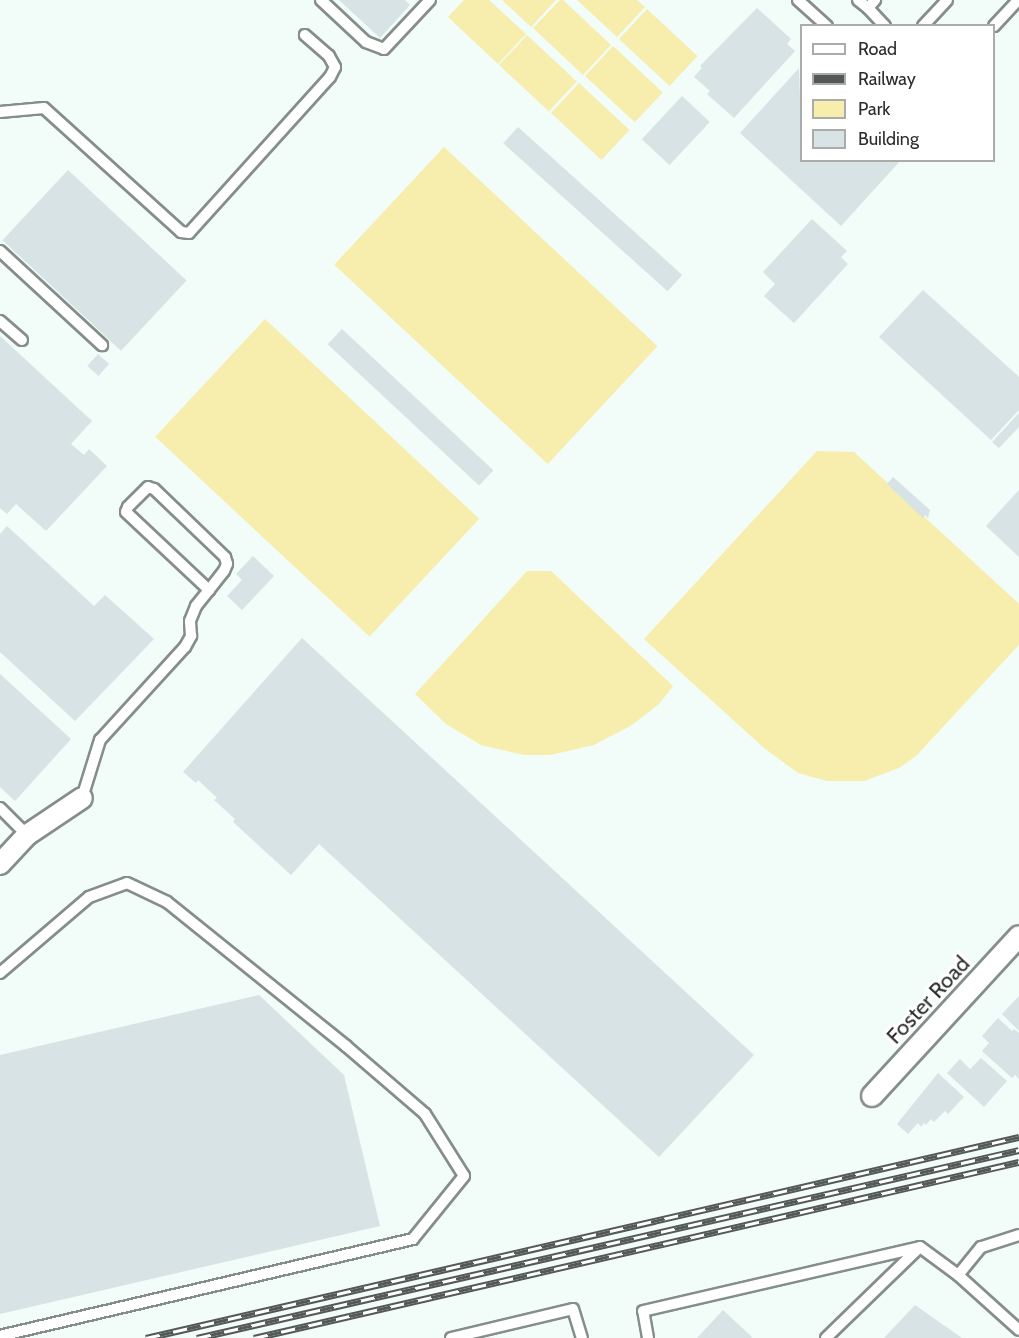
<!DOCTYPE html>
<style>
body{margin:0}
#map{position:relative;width:1019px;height:1338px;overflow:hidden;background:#f2fcf8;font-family:Cabin,sans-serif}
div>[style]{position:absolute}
.green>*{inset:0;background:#f7eead;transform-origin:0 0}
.building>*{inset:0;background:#d7e3e4;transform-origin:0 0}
.roads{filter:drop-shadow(2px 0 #858e8a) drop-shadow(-2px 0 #858e8a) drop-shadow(0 2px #858e8a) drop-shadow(0 -2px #858e8a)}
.service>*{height:10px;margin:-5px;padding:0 5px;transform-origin:5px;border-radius:5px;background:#fff}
.minor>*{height:20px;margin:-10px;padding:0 10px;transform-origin:10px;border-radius:10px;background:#fff}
.rail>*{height:7px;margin-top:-3.5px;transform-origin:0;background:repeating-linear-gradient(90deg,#fff 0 14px,#545957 0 28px);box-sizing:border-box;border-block:2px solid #545957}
span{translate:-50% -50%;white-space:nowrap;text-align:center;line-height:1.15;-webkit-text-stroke:6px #fff;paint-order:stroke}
.street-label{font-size:22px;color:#2a2d2c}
.legend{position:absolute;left:800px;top:24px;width:195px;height:138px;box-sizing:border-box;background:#fff;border:2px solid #aaabab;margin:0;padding:8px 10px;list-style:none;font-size:18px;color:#2a2d2c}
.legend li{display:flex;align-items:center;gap:12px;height:30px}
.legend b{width:30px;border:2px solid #aaabab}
</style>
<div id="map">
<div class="green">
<div style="clip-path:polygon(464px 0,489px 0,526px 34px,498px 64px,448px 17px)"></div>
<div style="clip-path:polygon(502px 0,556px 0,531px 27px)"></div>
<div style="clip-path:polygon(560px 0,563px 0,611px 45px,583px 75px,533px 28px)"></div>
<div style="clip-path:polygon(577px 0,637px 0,645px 7px,617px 37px)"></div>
<div style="left:647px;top:9px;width:69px;height:41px;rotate:43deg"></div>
<div style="left:527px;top:35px;width:68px;height:41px;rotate:43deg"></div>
<div style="left:613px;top:46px;width:68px;height:41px;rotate:43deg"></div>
<div style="left:579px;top:83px;width:69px;height:41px;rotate:43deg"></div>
<div style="left:444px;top:147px;width:292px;height:161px;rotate:43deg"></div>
<div style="left:265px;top:319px;width:293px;height:161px;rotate:43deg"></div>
<div style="clip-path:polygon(817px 451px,854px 452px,1019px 604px,1019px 645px,916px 756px,899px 768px,864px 781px,827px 781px,798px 773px,764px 748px,644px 639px)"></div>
<div style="clip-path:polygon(527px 571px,551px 571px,673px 686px,659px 704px,632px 725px,594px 745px,550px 755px,524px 755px,481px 745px,446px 724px,415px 694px)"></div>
</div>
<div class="building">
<div style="clip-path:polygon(339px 0,405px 0,410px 5px,380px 38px)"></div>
<div style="clip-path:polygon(757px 8px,791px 39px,787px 44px,795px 51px,734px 118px,707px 94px,710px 91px,694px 77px,702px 68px,700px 66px)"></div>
<div style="clip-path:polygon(799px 68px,802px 160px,901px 160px,841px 226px,740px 133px)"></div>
<div style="left:682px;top:96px;width:38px;height:59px;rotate:43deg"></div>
<div style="left:518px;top:127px;width:221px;height:22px;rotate:42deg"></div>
<div style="left:68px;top:170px;width:162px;height:96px;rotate:43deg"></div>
<div style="clip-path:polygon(812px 219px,847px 251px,841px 257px,848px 264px,794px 323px,764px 296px,775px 284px,763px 272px)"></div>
<div style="clip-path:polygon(923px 290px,1019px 377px,1019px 410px,991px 440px,879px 337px)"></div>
<div style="left:342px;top:329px;width:207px;height:21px;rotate:43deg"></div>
<div style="clip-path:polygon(0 336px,92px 421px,71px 444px,84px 455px,89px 449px,107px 466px,46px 531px,16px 504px,7px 514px,0 508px)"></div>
<div style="left:98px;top:354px;width:15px;height:16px;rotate:42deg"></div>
<div style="clip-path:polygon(1019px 413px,1019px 427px,999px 448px,992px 442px)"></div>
<div style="clip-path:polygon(893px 477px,930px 510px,928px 518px,925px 515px,923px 518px,887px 484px)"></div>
<div style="clip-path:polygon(1019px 490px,1019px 557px,986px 526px)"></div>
<div style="clip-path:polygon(7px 526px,94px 606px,105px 595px,154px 639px,75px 721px,0 652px,0 534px)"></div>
<div style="clip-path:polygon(253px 556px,274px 576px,242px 610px,227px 596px,242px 580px,236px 574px)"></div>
<div style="clip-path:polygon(302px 638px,754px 1055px,659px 1157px,319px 844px,291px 875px,233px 822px,235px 819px,214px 800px,217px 798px,198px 780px,196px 783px,183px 772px)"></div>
<div style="clip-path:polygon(0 674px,71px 739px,15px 801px,0 787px)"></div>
<div style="clip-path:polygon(259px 995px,344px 1075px,380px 1226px,0 1314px,0 1055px)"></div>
<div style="clip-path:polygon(1019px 996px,1019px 1031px,1002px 1014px)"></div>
<div style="clip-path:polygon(998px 1018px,1012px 1031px,1014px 1029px,1019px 1033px,1019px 1079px,1015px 1075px,1012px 1078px,982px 1051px,989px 1043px,982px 1036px)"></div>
<div style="clip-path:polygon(981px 1058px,1007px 1081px,984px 1107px,947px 1073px,960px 1059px,970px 1069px)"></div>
<div style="clip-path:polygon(938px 1073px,964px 1097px,948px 1114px,945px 1111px,934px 1122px,931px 1119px,926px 1125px,924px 1123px,921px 1127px,918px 1123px,908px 1134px,897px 1124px)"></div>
<div style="clip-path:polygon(915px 1305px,962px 1338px,884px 1338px)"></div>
<div style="clip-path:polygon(723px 1310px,752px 1337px,751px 1338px,697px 1338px)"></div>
</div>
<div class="roads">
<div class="service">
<div style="left:321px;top:0;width:62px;rotate:43deg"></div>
<div style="left:366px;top:42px;width:19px;rotate:21deg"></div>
<div style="left:384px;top:49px;width:67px;rotate:-46.8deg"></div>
<div style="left:798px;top:0;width:39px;rotate:42deg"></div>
<div style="left:858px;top:0;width:13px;rotate:39deg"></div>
<div style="left:868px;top:8px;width:11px;rotate:-49deg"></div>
<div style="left:868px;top:8px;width:25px;rotate:47deg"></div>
<div style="left:923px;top:26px;width:35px;rotate:-47deg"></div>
<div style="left:994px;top:26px;width:35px;rotate:-47deg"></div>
<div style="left:0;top:112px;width:44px;rotate:-5.2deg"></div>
<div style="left:44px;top:108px;width:185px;rotate:42.1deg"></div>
<div style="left:181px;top:232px;width:8px;rotate:7deg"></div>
<div style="left:189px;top:233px;width:210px;rotate:-47.9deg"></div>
<div style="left:330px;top:77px;width:11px;rotate:-63deg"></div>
<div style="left:335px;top:67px;width:13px;rotate:-119deg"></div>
<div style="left:329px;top:56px;width:32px;rotate:-139deg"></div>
<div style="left:0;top:251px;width:139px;rotate:42.7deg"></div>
<div style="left:0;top:321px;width:29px;rotate:41deg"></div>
<div style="left:82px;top:798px;width:61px;rotate:-72.8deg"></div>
<div style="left:100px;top:740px;width:126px;rotate:-47.6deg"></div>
<div style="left:185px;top:647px;width:13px;rotate:-61deg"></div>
<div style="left:191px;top:636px;width:15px;rotate:-94deg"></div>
<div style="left:190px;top:621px;width:16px;rotate:-68deg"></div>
<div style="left:196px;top:606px;width:21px;rotate:-51deg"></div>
<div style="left:209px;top:590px;width:24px;rotate:-52deg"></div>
<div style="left:224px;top:571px;width:8px;rotate:-67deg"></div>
<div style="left:227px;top:564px;width:7px;rotate:-106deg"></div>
<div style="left:225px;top:557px;width:98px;rotate:-136.2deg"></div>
<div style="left:154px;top:489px;width:6px;rotate:-162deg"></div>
<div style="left:148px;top:487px;width:28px;rotate:135deg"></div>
<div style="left:128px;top:507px;width:5px;rotate:112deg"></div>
<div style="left:126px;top:512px;width:114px;rotate:43.2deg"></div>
<div style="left:0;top:808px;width:38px;rotate:45deg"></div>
<div style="left:0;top:973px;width:117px;rotate:-40.5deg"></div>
<div style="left:89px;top:897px;width:40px;rotate:-20.2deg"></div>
<div style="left:127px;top:883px;width:44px;rotate:25.4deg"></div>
<div style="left:167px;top:902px;width:230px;rotate:38.8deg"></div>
<div style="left:346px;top:1046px;width:104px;rotate:40.7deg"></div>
<div style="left:425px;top:1114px;width:73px;rotate:57.8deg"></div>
<div style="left:464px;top:1176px;width:81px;rotate:129deg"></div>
<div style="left:413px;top:1239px;width:424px;rotate:166.8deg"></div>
<div style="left:1019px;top:1235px;width:40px;rotate:162deg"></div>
<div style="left:981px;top:1247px;width:36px;rotate:129deg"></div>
<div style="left:958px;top:1275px;width:82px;rotate:42deg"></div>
<div style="left:451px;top:1338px;width:125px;rotate:-13.4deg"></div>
<div style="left:573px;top:1309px;width:30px;rotate:73deg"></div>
<div style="left:648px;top:1338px;width:27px;rotate:-100deg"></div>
<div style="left:643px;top:1311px;width:284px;rotate:-13deg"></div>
<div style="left:920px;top:1247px;width:47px;rotate:36.4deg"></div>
<div style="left:826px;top:1338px;width:128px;rotate:-44.1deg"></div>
</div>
<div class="minor">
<div style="left:0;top:864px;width:40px;rotate:-47deg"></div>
<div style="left:27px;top:835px;width:66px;rotate:-33.9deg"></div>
<div style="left:872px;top:1096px;width:217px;rotate:-47.4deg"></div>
</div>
</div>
<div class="rail">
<div style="left:146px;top:1338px;width:896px;rotate:-12.97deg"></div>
<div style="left:197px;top:1338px;width:843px;rotate:-12.88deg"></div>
<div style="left:254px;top:1338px;width:785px;rotate:-12.96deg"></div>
</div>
<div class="street-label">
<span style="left:928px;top:1000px;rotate:-47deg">Foster Road</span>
</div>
<ul class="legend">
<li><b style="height:8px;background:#fff"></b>Road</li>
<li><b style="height:8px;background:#545957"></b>Railway</li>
<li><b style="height:16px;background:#f7eead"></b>Park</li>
<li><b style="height:16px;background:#d7e3e4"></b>Building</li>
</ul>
</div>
